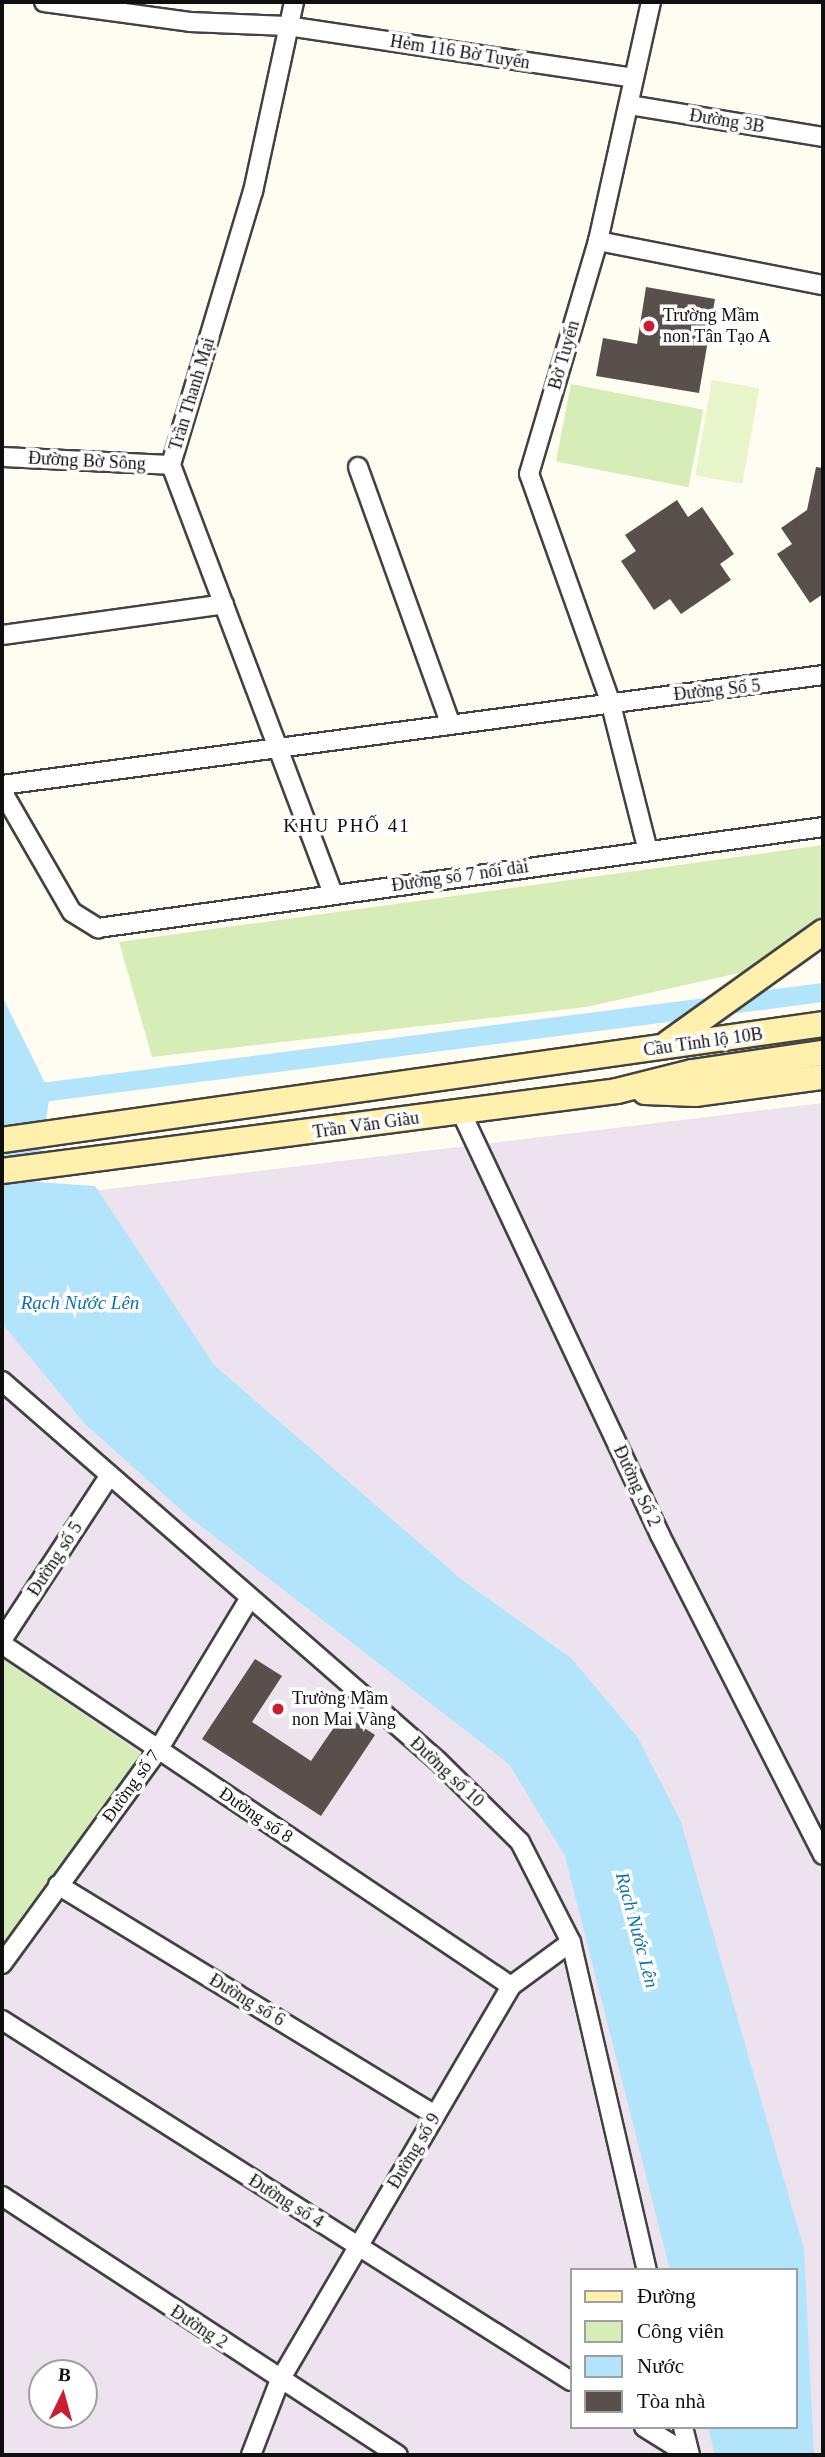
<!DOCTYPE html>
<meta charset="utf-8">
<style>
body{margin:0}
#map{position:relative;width:825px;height:2457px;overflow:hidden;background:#fffcf2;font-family:Georgia,serif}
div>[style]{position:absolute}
.industrial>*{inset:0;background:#ece3ee}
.green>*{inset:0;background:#d7edb8;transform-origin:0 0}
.pitch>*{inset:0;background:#e8f4ca;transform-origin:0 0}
.water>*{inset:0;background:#b2e4fb}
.canal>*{height:19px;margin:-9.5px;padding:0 9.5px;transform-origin:9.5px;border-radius:9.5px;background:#b2e4fb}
.building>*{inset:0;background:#594f4b}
.roads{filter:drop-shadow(2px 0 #424242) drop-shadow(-2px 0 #424242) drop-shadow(0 2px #424242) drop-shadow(0 -2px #424242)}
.street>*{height:18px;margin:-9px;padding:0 9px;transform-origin:9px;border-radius:9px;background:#fff}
.secondary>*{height:24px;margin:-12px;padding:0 12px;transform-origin:12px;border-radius:12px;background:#fff1ad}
.dots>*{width:19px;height:19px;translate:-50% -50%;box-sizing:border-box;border:4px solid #fff;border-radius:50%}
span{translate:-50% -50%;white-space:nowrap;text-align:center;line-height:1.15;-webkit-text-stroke:7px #fff;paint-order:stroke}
.street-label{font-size:18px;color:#0f0f0f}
.poi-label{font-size:18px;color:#0f0f0f}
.left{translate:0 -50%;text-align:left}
.neighbourhood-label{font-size:19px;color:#0f0f0f;letter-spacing:2px}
.water-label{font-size:19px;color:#0e71ac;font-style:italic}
.frame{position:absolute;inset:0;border:4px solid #0f0f0f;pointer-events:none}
.legend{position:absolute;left:570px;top:2268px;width:228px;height:161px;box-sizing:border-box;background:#fff;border:2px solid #9f9f9f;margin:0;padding:9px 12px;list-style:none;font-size:21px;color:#0f0f0f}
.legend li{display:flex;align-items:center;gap:14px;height:35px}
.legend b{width:35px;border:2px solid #9f9f9f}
.north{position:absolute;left:28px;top:2359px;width:70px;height:70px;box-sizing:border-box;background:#fff;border:2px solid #9f9f9f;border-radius:50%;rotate:5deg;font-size:19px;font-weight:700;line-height:28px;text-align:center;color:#0f0f0f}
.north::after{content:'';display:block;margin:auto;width:24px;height:32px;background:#cb1c30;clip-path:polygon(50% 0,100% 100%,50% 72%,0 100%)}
</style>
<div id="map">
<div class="industrial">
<div style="clip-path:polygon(evenodd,823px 1103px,823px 2455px,2px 2455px,2px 1202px,823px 1103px,571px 2270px,795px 2270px,795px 2427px,571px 2427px,571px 2270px,823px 1103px,42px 2373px,84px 2373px,84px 2415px,42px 2415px,42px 2373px)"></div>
</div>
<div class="green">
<div style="left:571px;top:384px;width:135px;height:79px;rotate:11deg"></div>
<div style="clip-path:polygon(823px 845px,823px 922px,748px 971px,586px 1007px,152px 1057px,119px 942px)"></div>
<div style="clip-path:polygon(3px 1659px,141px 1754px,2px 1945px,2px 1661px)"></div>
</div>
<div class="pitch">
<div style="left:712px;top:380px;width:48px;height:97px;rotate:10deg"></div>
</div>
<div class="water">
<div style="clip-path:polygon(2px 996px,50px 1093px,37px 1182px,95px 1186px,214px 1365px,462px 1580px,571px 1658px,638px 1738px,681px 1822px,804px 2249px,814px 2455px,715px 2455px,708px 2427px,795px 2427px,795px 2270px,670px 2270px,565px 1856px,509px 1764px,188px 1516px,85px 1424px,2px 1323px)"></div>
</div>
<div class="canal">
<div style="left:2px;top:1097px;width:828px;rotate:-7.29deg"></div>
</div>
<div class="building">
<div style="clip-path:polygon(646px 287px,715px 299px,699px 393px,596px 376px,603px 338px,637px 344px)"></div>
<div style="clip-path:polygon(816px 467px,823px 468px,823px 594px,810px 603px,777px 554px,792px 544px,781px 528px,807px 510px)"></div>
<div style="clip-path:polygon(677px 500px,688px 517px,702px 507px,734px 554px,720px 564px,731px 580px,681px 614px,670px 599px,654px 610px,621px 561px,636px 551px,625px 535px)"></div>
<div style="clip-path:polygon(255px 1659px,282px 1676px,252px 1722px,311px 1761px,343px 1714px,375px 1735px,321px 1816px,202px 1739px)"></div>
</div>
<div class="roads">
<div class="street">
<div style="left:44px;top:2px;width:147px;rotate:7.8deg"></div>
<div style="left:190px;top:22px;width:97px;rotate:2.4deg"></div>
<div style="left:287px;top:26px;width:350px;rotate:8.5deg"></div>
<div style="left:294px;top:2px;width:193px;rotate:102.2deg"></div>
<div style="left:253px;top:191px;width:286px;rotate:106.7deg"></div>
<div style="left:171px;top:465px;width:458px;rotate:69.3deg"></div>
<div style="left:630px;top:105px;width:196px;rotate:9.4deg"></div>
<div style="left:598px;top:241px;width:229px;rotate:11.1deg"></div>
<div style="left:2px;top:457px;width:169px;rotate:2.7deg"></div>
<div style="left:358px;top:467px;width:272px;rotate:70.2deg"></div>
<div style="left:2px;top:635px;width:224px;rotate:-7.9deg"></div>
<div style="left:2px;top:785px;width:828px;rotate:-7.63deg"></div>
<div style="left:2px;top:791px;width:140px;rotate:60deg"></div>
<div style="left:72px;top:912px;width:31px;rotate:32deg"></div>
<div style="left:98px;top:928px;width:732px;rotate:-7.93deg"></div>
<div style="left:648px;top:851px;width:155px;rotate:-104.2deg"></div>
<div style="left:610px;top:701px;width:241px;rotate:-109.6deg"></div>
<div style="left:529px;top:474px;width:243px;rotate:-73.5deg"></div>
<div style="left:598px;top:241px;width:245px;rotate:-77.5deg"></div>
<div style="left:461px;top:1112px;width:467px;rotate:64.8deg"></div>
<div style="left:660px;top:1535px;width:359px;rotate:63deg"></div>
<div style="left:2px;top:1381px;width:578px;rotate:41.07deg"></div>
<div style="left:438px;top:1761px;width:115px;rotate:44.6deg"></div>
<div style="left:520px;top:1842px;width:112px;rotate:63deg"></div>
<div style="left:571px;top:1942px;width:337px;rotate:77deg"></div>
<div style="left:2px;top:1640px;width:194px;rotate:-56.8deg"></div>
<div style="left:2px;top:1644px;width:613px;rotate:33.9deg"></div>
<div style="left:58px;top:1885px;width:442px;rotate:31.4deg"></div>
<div style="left:2px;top:1964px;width:265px;rotate:-53.9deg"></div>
<div style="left:158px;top:1750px;width:176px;rotate:-58.9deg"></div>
<div style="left:2px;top:2020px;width:674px;rotate:32.39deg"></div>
<div style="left:2px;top:2196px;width:473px;rotate:33.2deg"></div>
<div style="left:644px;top:2427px;width:53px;rotate:31.9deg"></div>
<div style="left:683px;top:2427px;width:29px;rotate:76deg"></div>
<div style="left:251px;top:2455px;width:80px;rotate:-68.9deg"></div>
<div style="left:280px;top:2380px;width:457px;rotate:-59.6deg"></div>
<div style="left:511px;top:1986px;width:74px;rotate:-36.3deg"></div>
</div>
<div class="secondary">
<div style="left:668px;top:1043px;width:191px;rotate:-35.6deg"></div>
<div style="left:645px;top:1092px;width:50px;rotate:2.3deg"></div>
<div style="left:695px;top:1094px;width:129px;rotate:-7.6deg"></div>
<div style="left:2px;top:1140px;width:829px;rotate:-8.04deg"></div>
<div style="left:2px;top:1171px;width:620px;rotate:-7.41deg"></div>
<div style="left:617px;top:1091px;width:77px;rotate:-14.2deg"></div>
<div style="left:692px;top:1072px;width:132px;rotate:-8.3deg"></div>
</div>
</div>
<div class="dots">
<div style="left:649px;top:326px;background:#cb1c30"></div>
<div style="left:278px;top:1709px;background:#cb1c30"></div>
</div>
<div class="street-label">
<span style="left:460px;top:52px;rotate:9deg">Hẻm 116 Bờ Tuyến</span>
<span style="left:727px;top:121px;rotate:9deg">Đường 3B</span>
<span style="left:564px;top:355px;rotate:-74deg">Bờ Tuyến</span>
<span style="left:192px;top:394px;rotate:-73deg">Trần Thanh Mại</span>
<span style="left:87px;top:461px;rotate:3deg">Đường Bờ Sông</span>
<span style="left:717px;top:690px;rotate:-6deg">Đường Số 5</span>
<span style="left:460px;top:876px;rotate:-8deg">Đường số 7 nối dài</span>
<span style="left:703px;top:1042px;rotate:-8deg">Cầu Tỉnh lộ 10B</span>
<span style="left:366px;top:1125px;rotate:-8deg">Trần Văn Giàu</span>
<span style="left:637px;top:1486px;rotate:65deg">Đường Số 2</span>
<span style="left:55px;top:1559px;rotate:-57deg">Đường số 5</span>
<span style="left:447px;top:1772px;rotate:43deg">Đường số 10</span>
<span style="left:131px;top:1786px;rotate:-54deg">Đường số 7</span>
<span style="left:256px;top:1815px;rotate:34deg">Đường số 8</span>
<span style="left:247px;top:2000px;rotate:31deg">Đường số 6</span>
<span style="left:414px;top:2151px;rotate:-59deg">Đường số 9</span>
<span style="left:286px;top:2201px;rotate:32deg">Đường số 4</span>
<span style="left:199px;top:2327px;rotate:33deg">Đường 2</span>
</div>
<div class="poi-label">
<span class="left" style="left:663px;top:326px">Trường Mầm<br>non Tân Tạo A</span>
<span class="left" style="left:292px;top:1709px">Trường Mầm<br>non Mai Vàng</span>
</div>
<div class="neighbourhood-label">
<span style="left:347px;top:826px">KHU PHỐ 41</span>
</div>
<div class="water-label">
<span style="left:80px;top:1303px">Rạch Nước Lên</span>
<span style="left:637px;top:1930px;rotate:75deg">Rạch Nước Lên</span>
</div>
<div class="frame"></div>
<ul class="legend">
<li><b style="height:9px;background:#fff1ad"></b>Đường</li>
<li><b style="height:19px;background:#d7edb8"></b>Công viên</li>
<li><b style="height:19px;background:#b2e4fb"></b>Nước</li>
<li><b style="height:19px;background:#594f4b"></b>Tòa nhà</li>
</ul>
<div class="north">B</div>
</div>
